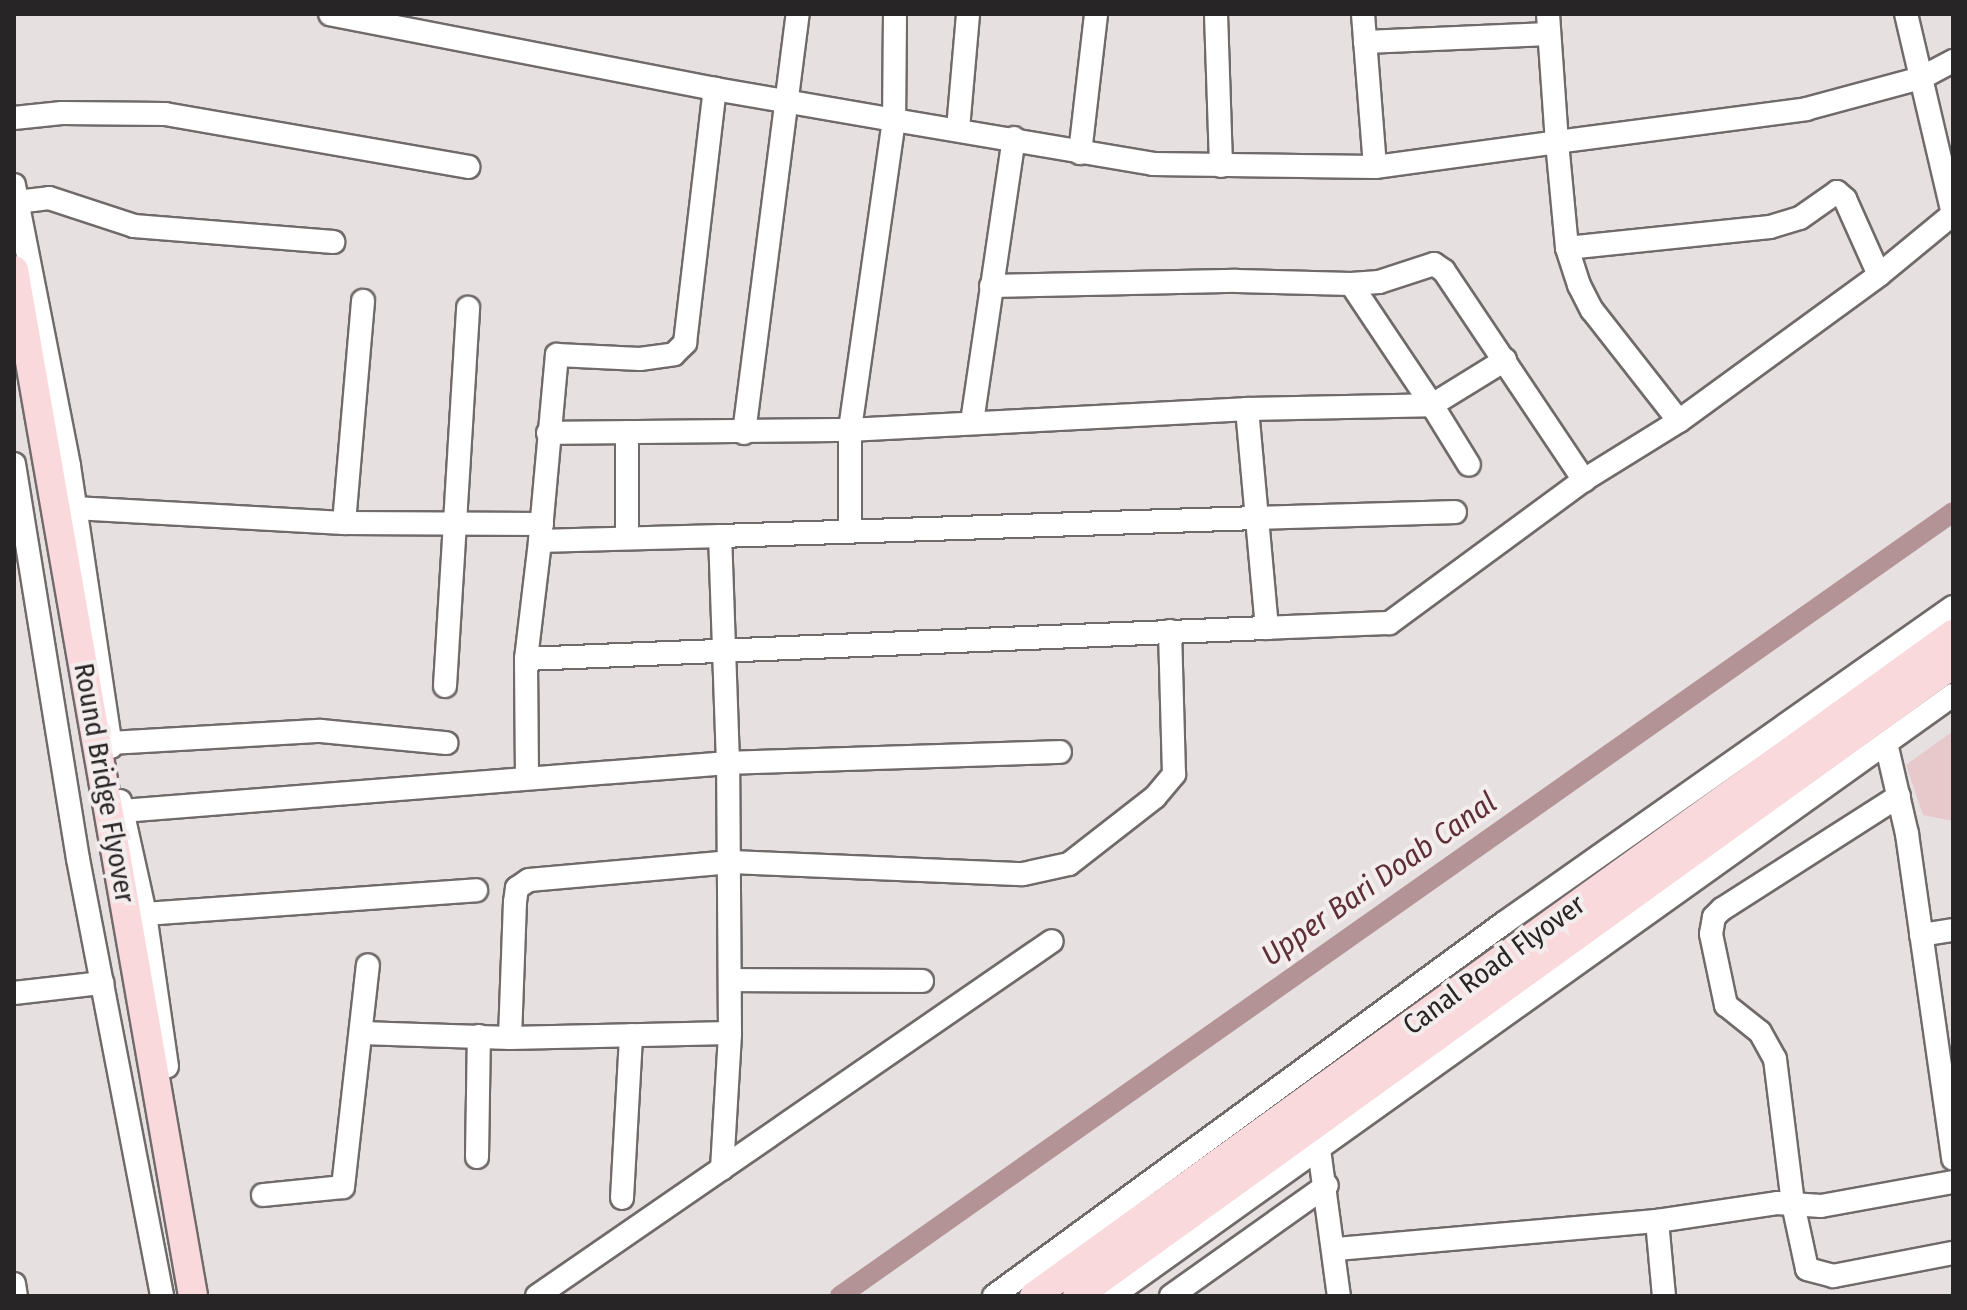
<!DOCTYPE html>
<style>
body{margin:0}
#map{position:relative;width:1967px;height:1310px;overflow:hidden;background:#e7e0e0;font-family:"Fira Sans Condensed",sans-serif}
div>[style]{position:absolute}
.green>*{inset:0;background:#e7c8cb}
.canal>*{height:20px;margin:-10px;padding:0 10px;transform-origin:10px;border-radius:10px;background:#b49396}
.roads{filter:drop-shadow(2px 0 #716a6b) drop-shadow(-2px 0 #716a6b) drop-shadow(0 2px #716a6b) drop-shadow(0 -2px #716a6b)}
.minor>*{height:22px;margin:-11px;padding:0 11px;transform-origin:11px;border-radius:11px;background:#fff}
.major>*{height:28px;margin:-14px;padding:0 14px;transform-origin:14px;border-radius:14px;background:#fad9dc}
span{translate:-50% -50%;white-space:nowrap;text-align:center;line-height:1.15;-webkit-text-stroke:8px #f4edee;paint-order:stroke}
.street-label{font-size:28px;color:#282526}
.water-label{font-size:30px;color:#5f2f37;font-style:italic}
.frame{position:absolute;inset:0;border:16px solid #282526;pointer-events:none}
</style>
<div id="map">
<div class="green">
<div style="clip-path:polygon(1953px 731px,1953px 821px,1923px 815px,1906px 765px)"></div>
</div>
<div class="canal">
<div style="left:840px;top:1296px;width:1361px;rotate:-35.16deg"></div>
</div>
<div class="roads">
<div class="minor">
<div style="left:895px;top:14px;width:106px;rotate:90.5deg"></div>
<div style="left:894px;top:120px;width:263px;rotate:9.6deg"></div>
<div style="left:1153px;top:164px;width:222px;rotate:0.8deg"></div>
<div style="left:1375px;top:167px;width:184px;rotate:-7.8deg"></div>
<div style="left:1557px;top:142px;width:106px;rotate:84.6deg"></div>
<div style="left:1567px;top:248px;width:39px;rotate:72deg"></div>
<div style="left:1579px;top:285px;width:28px;rotate:63deg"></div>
<div style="left:1592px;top:310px;width:141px;rotate:51.9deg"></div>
<div style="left:1679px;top:421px;width:112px;rotate:148.2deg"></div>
<div style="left:1584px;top:480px;width:242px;rotate:143.7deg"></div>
<div style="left:1389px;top:623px;width:122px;rotate:177.7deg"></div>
<div style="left:1216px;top:14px;width:152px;rotate:88.1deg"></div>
<div style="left:1363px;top:14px;width:153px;rotate:85.5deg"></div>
<div style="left:1548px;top:14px;width:128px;rotate:86deg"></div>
<div style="left:1557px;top:142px;width:251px;rotate:-7.5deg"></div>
<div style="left:1806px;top:109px;width:119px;rotate:-15.1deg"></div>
<div style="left:1921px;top:78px;width:36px;rotate:-28deg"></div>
<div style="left:1365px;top:42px;width:184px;rotate:-2.5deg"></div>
<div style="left:715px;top:89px;width:182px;rotate:9.8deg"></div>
<div style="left:894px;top:120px;width:313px;rotate:98.1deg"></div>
<div style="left:850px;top:430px;width:398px;rotate:-3deg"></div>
<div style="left:1247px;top:409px;width:109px;rotate:84.8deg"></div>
<div style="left:1257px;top:518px;width:198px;rotate:-1.7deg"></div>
<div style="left:14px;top:118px;width:48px;rotate:-5.9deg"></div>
<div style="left:62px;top:113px;width:103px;rotate:0.6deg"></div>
<div style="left:165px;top:114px;width:308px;rotate:9.9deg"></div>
<div style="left:958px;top:129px;width:115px;rotate:-85deg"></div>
<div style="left:1080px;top:153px;width:140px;rotate:-83.4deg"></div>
<div style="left:14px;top:185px;width:286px;rotate:78.9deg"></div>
<div style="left:69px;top:466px;width:284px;rotate:81.5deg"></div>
<div style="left:17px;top:202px;width:32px;rotate:-7deg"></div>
<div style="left:49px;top:198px;width:89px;rotate:18.2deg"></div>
<div style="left:134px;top:226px;width:200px;rotate:4.6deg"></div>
<div style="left:1567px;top:248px;width:204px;rotate:-5.9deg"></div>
<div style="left:1770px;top:227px;width:31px;rotate:-17deg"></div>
<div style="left:1800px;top:218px;width:45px;rotate:-35.1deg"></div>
<div style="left:1837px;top:192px;width:11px;rotate:41deg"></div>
<div style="left:1845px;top:199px;width:83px;rotate:65.9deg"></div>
<div style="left:1351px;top:284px;width:146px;rotate:56.2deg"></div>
<div style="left:1432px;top:405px;width:86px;rotate:-31.7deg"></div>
<div style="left:991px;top:286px;width:246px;rotate:-1.2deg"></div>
<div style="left:1237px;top:281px;width:114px;rotate:1.5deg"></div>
<div style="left:1351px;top:284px;width:28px;rotate:-4deg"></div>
<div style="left:1379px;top:282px;width:58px;rotate:-18.1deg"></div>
<div style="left:1434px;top:264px;width:12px;rotate:35deg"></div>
<div style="left:1444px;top:271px;width:252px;rotate:56.2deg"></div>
<div style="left:1247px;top:409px;width:185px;rotate:-1.2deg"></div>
<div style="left:1432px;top:405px;width:70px;rotate:58.3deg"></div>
<div style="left:1679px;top:421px;width:248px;rotate:-36.1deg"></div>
<div style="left:1879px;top:275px;width:96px;rotate:-39.5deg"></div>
<div style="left:1953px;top:214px;width:205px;rotate:-103.2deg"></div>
<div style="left:972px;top:422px;width:287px;rotate:-81.6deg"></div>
<div style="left:627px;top:432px;width:106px;rotate:90deg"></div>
<div style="left:548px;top:433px;width:302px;rotate:-0.6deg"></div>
<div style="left:850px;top:430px;width:99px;rotate:90deg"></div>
<div style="left:744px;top:433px;width:422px;rotate:-82.7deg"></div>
<div style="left:14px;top:464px;width:400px;rotate:80.8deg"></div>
<div style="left:78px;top:859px;width:445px;rotate:79.1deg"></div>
<div style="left:74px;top:508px;width:270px;rotate:3.2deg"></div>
<div style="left:344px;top:523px;width:198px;rotate:0.3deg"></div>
<div style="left:344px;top:523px;width:223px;rotate:-85.1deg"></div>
<div style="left:526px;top:659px;width:119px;rotate:-83.2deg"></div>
<div style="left:445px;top:686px;width:379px;rotate:-86.5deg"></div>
<div style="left:110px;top:743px;width:211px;rotate:-3.3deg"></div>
<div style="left:321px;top:731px;width:126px;rotate:5.5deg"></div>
<div style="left:1886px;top:743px;width:93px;rotate:77deg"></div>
<div style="left:1907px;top:834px;width:328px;rotate:81.9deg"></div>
<div style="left:527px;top:776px;width:117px;rotate:-90.5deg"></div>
<div style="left:526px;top:659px;width:742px;rotate:-2.4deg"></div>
<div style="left:1267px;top:628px;width:110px;rotate:-95.2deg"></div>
<div style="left:1257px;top:518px;width:537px;rotate:178.08deg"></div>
<div style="left:1899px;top:796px;width:210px;rotate:147.4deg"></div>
<div style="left:1722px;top:909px;width:11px;rotate:135deg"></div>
<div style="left:1714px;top:917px;width:17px;rotate:100deg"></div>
<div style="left:1711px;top:934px;width:73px;rotate:78.1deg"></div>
<div style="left:1726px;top:1005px;width:43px;rotate:38.5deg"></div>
<div style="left:1760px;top:1032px;width:31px;rotate:61deg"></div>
<div style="left:1775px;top:1059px;width:146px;rotate:82.9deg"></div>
<div style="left:1793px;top:1204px;width:66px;rotate:77.8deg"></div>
<div style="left:1807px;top:1269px;width:27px;rotate:15deg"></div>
<div style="left:1833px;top:1276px;width:122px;rotate:-10.9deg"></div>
<div style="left:120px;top:801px;width:116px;rotate:77.5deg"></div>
<div style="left:145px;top:914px;width:154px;rotate:81.8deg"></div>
<div style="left:122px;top:811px;width:608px;rotate:-4.53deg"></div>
<div style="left:728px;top:763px;width:227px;rotate:-92deg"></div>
<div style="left:720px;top:536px;width:180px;rotate:178.4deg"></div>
<div style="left:540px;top:541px;width:187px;rotate:-84.8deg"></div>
<div style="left:557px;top:355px;width:83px;rotate:2.8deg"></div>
<div style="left:640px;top:359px;width:34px;rotate:-8deg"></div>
<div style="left:674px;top:354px;width:16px;rotate:-45deg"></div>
<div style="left:685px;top:343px;width:256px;rotate:-83.3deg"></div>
<div style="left:715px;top:89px;width:392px;rotate:-169deg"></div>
<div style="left:145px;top:914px;width:332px;rotate:-4.1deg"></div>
<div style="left:1921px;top:935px;width:32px;rotate:-9deg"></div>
<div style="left:730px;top:980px;width:192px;rotate:0.3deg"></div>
<div style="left:14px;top:993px;width:89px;rotate:-6.5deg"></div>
<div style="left:361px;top:1033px;width:149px;rotate:1.9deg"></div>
<div style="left:510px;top:1038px;width:220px;rotate:-1.3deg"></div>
<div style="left:730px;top:1033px;width:270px;rotate:-90.4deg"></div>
<div style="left:728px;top:763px;width:332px;rotate:-1.9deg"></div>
<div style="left:510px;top:1038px;width:136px;rotate:-87.9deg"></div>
<div style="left:515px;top:902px;width:14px;rotate:-82deg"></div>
<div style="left:517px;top:888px;width:14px;rotate:-34deg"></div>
<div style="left:529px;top:880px;width:203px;rotate:-5.1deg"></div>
<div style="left:731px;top:862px;width:292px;rotate:2.4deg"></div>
<div style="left:1023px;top:874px;width:47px;rotate:-12.3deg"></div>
<div style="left:1069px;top:864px;width:109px;rotate:-37.9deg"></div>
<div style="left:1155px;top:797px;width:30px;rotate:-50deg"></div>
<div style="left:1174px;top:774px;width:143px;rotate:-91.6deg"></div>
<div style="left:1319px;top:1149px;width:148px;rotate:82.3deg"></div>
<div style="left:477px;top:1157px;width:121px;rotate:-89.1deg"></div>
<div style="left:722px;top:1169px;width:136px;rotate:-86.6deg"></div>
<div style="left:263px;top:1195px;width:80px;rotate:-5.7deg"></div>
<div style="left:343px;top:1187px;width:223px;rotate:-83.6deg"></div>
<div style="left:622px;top:1198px;width:163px;rotate:-86.8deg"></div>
<div style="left:1657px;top:1221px;width:121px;rotate:-8.5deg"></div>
<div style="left:1777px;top:1203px;width:44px;rotate:3.9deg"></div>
<div style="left:1821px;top:1206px;width:134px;rotate:-10.3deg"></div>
<div style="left:1336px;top:1249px;width:322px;rotate:-5deg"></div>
<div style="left:1657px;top:1221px;width:75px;rotate:84.7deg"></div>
<div style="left:14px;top:1284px;width:12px;rotate:81deg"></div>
<div style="left:537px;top:1296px;width:625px;rotate:-34.58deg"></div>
<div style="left:994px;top:1296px;width:632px;rotate:-36.18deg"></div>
<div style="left:1504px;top:923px;width:549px;rotate:-35.14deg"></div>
<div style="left:1112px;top:1296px;width:1034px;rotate:-35.55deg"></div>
<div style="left:1171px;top:1296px;width:191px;rotate:-35.4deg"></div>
</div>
<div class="major">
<div style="left:14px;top:270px;width:1041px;rotate:80.1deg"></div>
<div style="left:1034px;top:1296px;width:1133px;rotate:-35.77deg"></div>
<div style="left:1077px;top:1296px;width:1080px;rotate:-35.81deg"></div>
</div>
</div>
<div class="street-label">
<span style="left:104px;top:783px;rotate:80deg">Round Bridge Flyover</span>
<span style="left:1494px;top:965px;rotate:-36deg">Canal Road Flyover</span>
</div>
<div class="water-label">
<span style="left:1379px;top:879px;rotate:-35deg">Upper Bari Doab Canal</span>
</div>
<div class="frame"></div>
</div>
